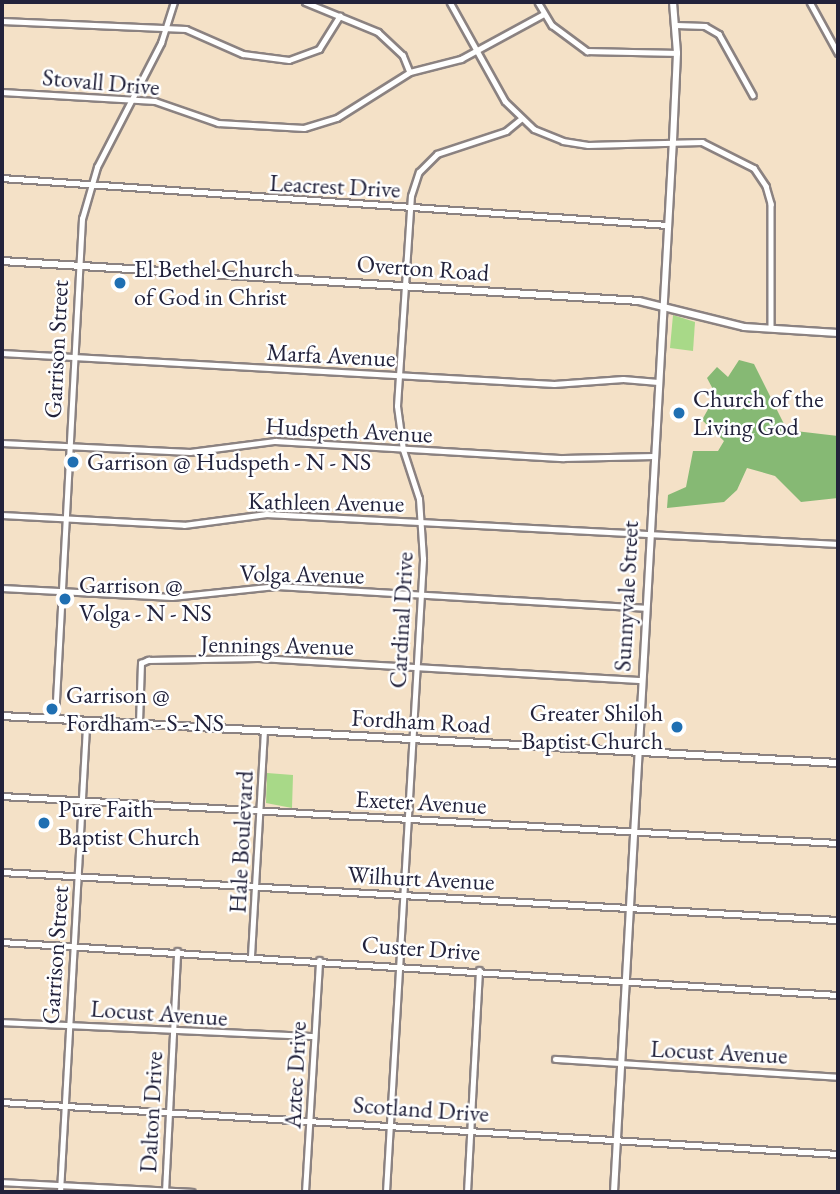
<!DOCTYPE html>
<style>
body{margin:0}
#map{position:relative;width:840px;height:1194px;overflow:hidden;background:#f4e1c7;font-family:"EB Garamond",serif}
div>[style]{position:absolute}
.green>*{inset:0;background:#a8d988}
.forest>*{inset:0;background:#86b974}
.roads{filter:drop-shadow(2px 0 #8b8281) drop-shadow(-2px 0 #8b8281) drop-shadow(0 2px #8b8281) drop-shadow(0 -2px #8b8281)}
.minor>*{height:4.5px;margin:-2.25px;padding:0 2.25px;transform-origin:2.25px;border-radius:2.25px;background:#fff}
.tertiary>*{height:6px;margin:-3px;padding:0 3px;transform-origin:3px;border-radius:3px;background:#fff}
.dots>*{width:19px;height:19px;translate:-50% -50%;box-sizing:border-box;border:4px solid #fff;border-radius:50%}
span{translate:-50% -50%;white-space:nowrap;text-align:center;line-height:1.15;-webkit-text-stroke:5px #fff;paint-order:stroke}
.street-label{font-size:24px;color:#22223b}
.poi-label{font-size:24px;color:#22223b}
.left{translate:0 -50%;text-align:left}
.right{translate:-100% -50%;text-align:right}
.frame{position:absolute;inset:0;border:4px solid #22223b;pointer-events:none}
</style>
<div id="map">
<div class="green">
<div style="clip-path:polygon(673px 315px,695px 322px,693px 351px,670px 348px)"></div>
<div style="clip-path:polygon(267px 773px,293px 775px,292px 808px,266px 803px)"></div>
</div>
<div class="forest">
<div style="clip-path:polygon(739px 360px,754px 364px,787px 430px,838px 436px,838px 498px,801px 502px,775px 476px,747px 468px,737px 490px,724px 502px,667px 508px,668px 495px,686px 487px,693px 451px,718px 451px,724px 441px,702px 420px,716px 395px,707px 378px,717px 367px,728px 377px)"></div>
</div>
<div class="roads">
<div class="minor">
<div style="left:305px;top:2px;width:79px;rotate:22.3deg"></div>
<div style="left:378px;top:32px;width:34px;rotate:43deg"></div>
<div style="left:403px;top:55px;width:18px;rotate:68deg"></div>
<div style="left:450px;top:2px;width:113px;rotate:60.9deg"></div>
<div style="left:505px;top:101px;width:40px;rotate:44deg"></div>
<div style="left:534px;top:129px;width:31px;rotate:22deg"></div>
<div style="left:563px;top:141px;width:25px;rotate:9deg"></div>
<div style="left:588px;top:145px;width:114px;rotate:-1.5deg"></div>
<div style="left:702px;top:142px;width:58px;rotate:26.6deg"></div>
<div style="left:754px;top:168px;width:22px;rotate:56deg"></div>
<div style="left:766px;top:186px;width:19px;rotate:74deg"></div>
<div style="left:771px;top:204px;width:124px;rotate:90deg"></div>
<div style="left:538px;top:2px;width:27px;rotate:59deg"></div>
<div style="left:552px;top:25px;width:44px;rotate:36.6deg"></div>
<div style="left:587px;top:51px;width:90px;rotate:1.3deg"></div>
<div style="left:810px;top:2px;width:58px;rotate:61.2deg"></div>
<div style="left:2px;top:21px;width:184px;rotate:2.5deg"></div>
<div style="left:186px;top:29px;width:62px;rotate:23.7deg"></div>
<div style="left:243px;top:54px;width:46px;rotate:7.4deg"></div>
<div style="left:289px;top:60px;width:32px;rotate:-20deg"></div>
<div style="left:319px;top:49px;width:39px;rotate:-58deg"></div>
<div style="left:676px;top:25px;width:29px;rotate:2deg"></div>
<div style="left:705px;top:26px;width:16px;rotate:30deg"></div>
<div style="left:719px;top:34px;width:70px;rotate:60.9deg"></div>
<div style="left:2px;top:92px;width:153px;rotate:3.4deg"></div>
<div style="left:155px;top:101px;width:67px;rotate:19.2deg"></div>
<div style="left:218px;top:123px;width:86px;rotate:3.3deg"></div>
<div style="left:304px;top:128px;width:34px;rotate:-17deg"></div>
<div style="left:337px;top:118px;width:86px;rotate:-32.2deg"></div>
<div style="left:410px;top:72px;width:53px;rotate:-14.3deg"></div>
<div style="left:461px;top:59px;width:94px;rotate:-28.5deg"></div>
<div style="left:2px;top:178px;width:667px;rotate:4.04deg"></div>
<div style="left:2px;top:353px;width:553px;rotate:3.21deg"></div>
<div style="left:554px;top:384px;width:69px;rotate:-4.1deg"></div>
<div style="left:623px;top:379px;width:35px;rotate:5deg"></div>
<div style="left:2px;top:443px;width:188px;rotate:2.7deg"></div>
<div style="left:190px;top:452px;width:86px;rotate:-7.4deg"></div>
<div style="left:275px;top:441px;width:289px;rotate:3.4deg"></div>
<div style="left:563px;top:458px;width:91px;rotate:-1.3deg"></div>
<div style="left:2px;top:515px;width:182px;rotate:3.1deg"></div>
<div style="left:184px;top:525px;width:83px;rotate:-7.6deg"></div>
<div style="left:266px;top:514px;width:573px;rotate:3deg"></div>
<div style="left:2px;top:588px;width:170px;rotate:3deg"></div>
<div style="left:172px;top:597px;width:106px;rotate:-6deg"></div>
<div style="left:277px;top:586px;width:368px;rotate:3.4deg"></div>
<div style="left:55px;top:719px;width:501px;rotate:-86.91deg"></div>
<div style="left:82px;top:219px;width:54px;rotate:-73.9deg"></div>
<div style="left:97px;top:167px;width:140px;rotate:-62.7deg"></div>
<div style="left:161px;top:43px;width:43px;rotate:-72.4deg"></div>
<div style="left:139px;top:723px;width:60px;rotate:-88.1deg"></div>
<div style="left:141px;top:663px;width:8px;rotate:-23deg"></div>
<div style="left:148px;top:660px;width:109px;rotate:-1.1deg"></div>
<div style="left:257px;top:658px;width:384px;rotate:3.3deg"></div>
<div style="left:2px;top:796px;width:837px;rotate:3.22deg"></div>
<div style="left:2px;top:872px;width:837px;rotate:3.29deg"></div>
<div style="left:2px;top:942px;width:838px;rotate:3.63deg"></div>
<div style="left:251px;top:956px;width:225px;rotate:-86.7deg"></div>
<div style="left:2px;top:1022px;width:312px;rotate:2.6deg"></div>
<div style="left:555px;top:1059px;width:284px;rotate:3.6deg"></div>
<div style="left:2px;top:1102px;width:838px;rotate:3.56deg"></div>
<div style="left:2px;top:1182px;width:190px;rotate:3deg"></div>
<div style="left:60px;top:1192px;width:472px;rotate:-86.8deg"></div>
<div style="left:165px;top:1192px;width:241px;rotate:-87.1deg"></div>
<div style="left:305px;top:1192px;width:232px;rotate:-86.5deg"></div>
<div style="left:386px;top:1192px;width:634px;rotate:-86.65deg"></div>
<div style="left:423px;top:559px;width:60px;rotate:-93.8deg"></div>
<div style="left:419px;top:499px;width:52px;rotate:-108.1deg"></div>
<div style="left:403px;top:450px;width:44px;rotate:-97.8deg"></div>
<div style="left:397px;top:406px;width:210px;rotate:-86.2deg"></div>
<div style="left:411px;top:196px;width:25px;rotate:-72deg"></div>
<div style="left:419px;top:172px;width:25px;rotate:-45deg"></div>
<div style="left:437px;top:154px;width:73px;rotate:-18.4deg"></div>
<div style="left:506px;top:131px;width:19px;rotate:-39deg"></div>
<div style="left:467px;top:1192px;width:222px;rotate:-86.9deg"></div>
</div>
<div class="tertiary">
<div style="left:2px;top:261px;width:638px;rotate:3.59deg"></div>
<div style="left:639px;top:301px;width:108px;rotate:13.9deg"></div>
<div style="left:744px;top:327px;width:94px;rotate:3.7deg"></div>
<div style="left:2px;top:716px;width:837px;rotate:3.22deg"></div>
<div style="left:614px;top:1192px;width:1053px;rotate:-86.79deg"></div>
<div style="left:673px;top:141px;width:88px;rotate:-87.4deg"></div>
<div style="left:677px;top:53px;width:51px;rotate:-94.5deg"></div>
</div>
</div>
<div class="dots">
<div style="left:120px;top:283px;background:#1f6fb2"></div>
<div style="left:679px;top:413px;background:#1f6fb2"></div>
<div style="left:73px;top:462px;background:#1f6fb2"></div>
<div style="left:65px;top:599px;background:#1f6fb2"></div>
<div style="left:52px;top:709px;background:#1f6fb2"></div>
<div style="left:677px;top:727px;background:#1f6fb2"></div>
<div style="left:44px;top:823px;background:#1f6fb2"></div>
</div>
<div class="street-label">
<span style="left:101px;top:82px;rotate:5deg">Stovall Drive</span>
<span style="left:335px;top:186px;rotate:3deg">Leacrest Drive</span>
<span style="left:423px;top:268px;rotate:4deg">Overton Road</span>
<span style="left:56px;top:349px;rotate:-87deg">Garrison Street</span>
<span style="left:331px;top:355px;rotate:3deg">Marfa Avenue</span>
<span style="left:349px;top:430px;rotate:3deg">Hudspeth Avenue</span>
<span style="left:326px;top:502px;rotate:1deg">Kathleen Avenue</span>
<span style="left:302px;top:574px;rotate:1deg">Volga Avenue</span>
<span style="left:626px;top:596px;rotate:-87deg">Sunnyvale Street</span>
<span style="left:401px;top:620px;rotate:-87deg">Cardinal Drive</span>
<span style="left:277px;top:645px;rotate:1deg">Jennings Avenue</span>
<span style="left:421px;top:721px;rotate:3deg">Fordham Road</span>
<span style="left:421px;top:802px;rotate:3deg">Exeter Avenue</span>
<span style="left:241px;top:842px;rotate:-87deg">Hale Boulevard</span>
<span style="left:421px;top:878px;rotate:3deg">Wilhurt Avenue</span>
<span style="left:421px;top:948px;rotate:4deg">Custer Drive</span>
<span style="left:55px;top:955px;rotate:-86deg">Garrison Street</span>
<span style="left:159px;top:1013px;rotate:4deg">Locust Avenue</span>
<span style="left:719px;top:1052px;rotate:3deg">Locust Avenue</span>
<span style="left:295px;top:1075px;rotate:-87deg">Aztec Drive</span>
<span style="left:421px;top:1109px;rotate:4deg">Scotland Drive</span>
<span style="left:151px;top:1112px;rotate:-87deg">Dalton Drive</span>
</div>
<div class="poi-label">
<span class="left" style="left:134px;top:283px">El Bethel Church<br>of God in Christ</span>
<span class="left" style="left:693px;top:413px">Church of the<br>Living God</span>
<span class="left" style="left:87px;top:462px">Garrison @ Hudspeth - N - NS</span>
<span class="left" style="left:79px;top:599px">Garrison @<br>Volga - N - NS</span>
<span class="left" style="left:66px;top:709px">Garrison @<br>Fordham - S - NS</span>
<span class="right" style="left:663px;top:727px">Greater Shiloh<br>Baptist Church</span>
<span class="left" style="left:58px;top:823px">Pure Faith<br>Baptist Church</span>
</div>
<div class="frame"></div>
</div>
